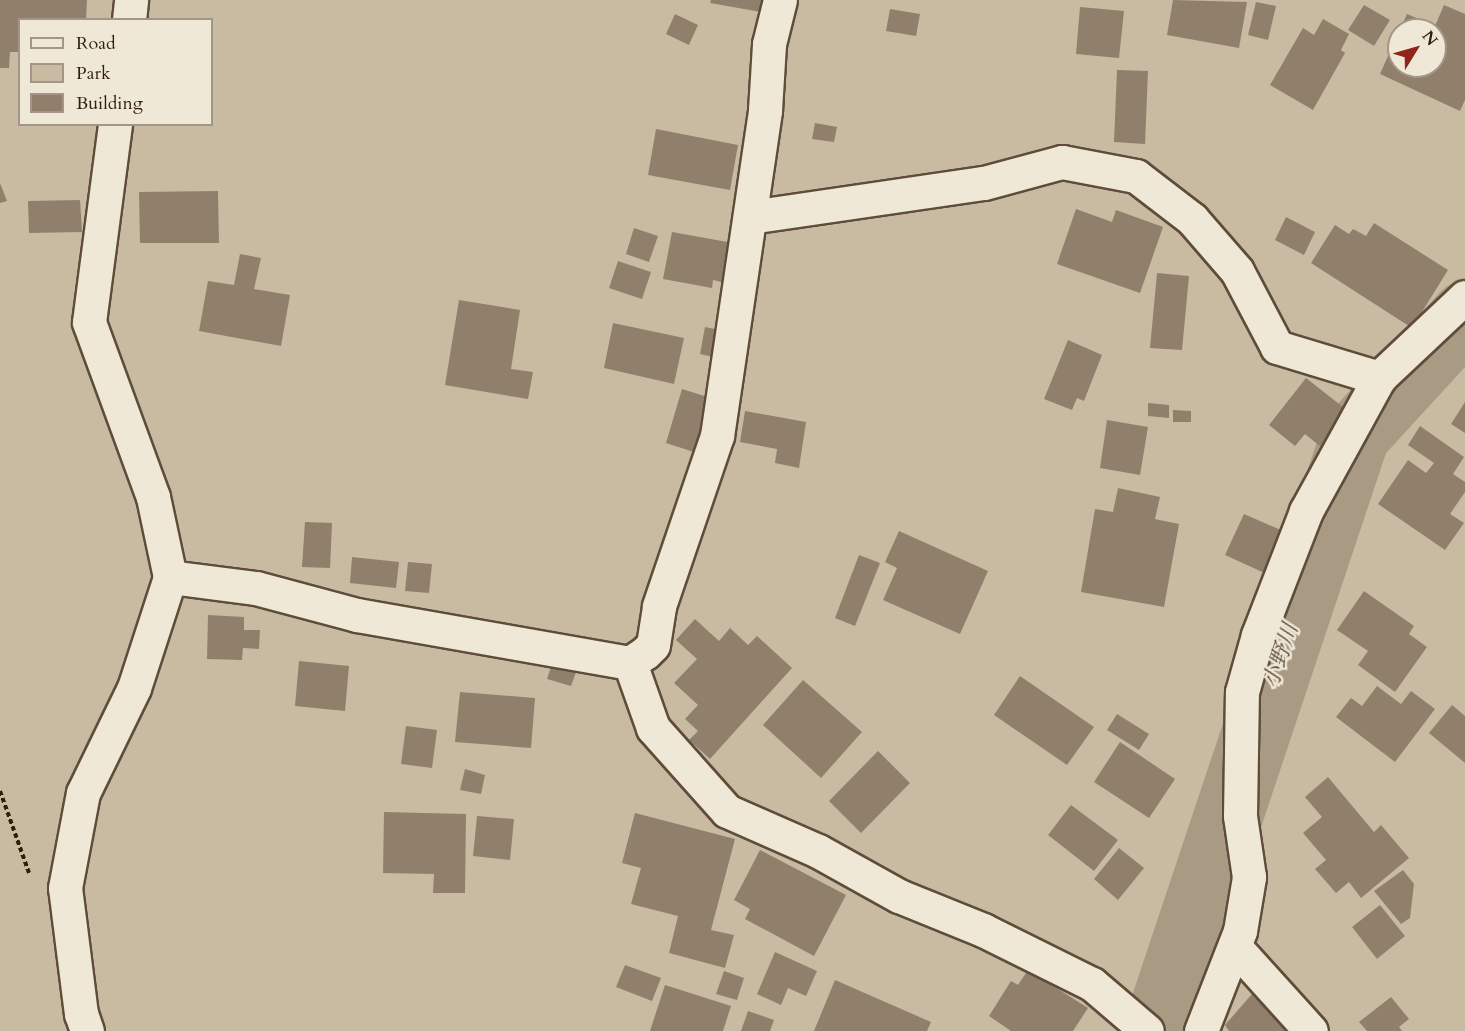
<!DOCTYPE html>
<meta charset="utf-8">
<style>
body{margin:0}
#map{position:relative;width:1465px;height:1031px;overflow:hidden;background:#e7dcc0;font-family:Cardo,"Noto Serif JP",serif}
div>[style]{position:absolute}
.green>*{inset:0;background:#c8bba2}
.river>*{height:69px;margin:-34.5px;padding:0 34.5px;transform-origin:34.5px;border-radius:34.5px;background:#a99b83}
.building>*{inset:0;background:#90806b}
.path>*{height:4px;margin-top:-2px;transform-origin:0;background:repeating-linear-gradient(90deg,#321c0e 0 4.5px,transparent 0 7.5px)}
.roads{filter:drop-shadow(2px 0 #5f4c3a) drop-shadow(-2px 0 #5f4c3a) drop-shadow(0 2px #5f4c3a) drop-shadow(0 -2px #5f4c3a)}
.minor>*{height:33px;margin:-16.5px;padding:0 16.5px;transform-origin:16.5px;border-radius:16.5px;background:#efe8d6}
span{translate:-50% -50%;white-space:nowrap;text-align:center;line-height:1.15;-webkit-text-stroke:5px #efe8d6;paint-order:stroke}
.water-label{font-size:22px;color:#5c4837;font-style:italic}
.legend{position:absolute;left:18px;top:18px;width:195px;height:108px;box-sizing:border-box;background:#efe8d6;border:2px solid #a39686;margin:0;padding:8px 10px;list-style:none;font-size:18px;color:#321c0e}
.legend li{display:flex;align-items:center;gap:12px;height:30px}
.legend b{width:30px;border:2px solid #a39686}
.north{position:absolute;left:1387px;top:18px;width:60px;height:60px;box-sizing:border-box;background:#efe8d6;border:2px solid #a39686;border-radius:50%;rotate:53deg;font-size:16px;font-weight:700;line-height:24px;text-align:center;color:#321c0e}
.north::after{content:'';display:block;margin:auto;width:21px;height:27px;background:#8f2418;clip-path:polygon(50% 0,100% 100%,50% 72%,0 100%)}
</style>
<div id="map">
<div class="green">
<div style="clip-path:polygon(evenodd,0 0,1465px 0,1465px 1031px,0 1031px,0 0,20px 20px,212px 20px,212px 124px,20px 124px,20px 20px,0 0,1399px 30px,1435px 30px,1435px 66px,1399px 66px,1399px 30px)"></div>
</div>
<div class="river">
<div style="left:1156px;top:1031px;width:628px;rotate:-71.54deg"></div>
<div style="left:1355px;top:435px;width:163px;rotate:-47.5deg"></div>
</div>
<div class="building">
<div style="clip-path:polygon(0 0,87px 0,86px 20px,20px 20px,20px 52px,10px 52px,9px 68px,0 68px)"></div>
<div style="clip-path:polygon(711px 0,763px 0,761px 12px,710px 3px)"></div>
<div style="clip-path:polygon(1173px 0,1247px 2px,1239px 48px,1167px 35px)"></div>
<div style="clip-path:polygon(1256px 2px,1276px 6px,1268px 40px,1248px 35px)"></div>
<div style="clip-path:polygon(1364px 5px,1390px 20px,1374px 46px,1348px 30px)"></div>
<div style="clip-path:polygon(1444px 5px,1465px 14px,1465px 100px,1460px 111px,1380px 74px,1399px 31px,1399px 66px,1435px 66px,1435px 30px,1400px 30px,1407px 14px,1435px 26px)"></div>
<div style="clip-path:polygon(1080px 7px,1124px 11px,1119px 58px,1076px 54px)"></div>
<div style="clip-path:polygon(890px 9px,920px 14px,916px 36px,886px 31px)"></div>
<div style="clip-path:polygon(675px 14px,698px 25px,689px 45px,666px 34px)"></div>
<div style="clip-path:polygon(1323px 19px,1349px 34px,1341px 50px,1345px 53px,1313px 110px,1270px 85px,1303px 28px,1314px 35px)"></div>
<div style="clip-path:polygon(1117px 70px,1148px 71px,1145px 144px,1114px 142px)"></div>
<div style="clip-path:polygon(815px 123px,837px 127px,834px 142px,812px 139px)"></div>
<div style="clip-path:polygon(656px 129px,738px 145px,730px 190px,648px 175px)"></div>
<div style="clip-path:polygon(0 183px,7px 201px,0 203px)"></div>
<div style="clip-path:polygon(218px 191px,219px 243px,140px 243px,139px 192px)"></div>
<div style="clip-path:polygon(80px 200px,82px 232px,29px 233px,28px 201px)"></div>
<div style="clip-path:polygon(1076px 209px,1112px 222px,1116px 210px,1163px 227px,1140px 293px,1057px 264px)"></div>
<div style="clip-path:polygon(1286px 217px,1315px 232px,1304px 255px,1275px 240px)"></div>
<div style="clip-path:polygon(1374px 223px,1448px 270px,1412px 328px,1311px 263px,1335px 225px,1349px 234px,1353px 229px,1366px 236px)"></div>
<div style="clip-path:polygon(634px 228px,658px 236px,649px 262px,626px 254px)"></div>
<div style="clip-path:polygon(672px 232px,733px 243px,726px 283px,713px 280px,712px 288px,663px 279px)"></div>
<div style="clip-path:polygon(240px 254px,261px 258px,254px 289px,290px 295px,281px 346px,199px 331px,208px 281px,234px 285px)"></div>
<div style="clip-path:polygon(618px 261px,651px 272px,642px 299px,609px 288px)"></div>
<div style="clip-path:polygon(1157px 273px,1189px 276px,1182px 350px,1150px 348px)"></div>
<div style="clip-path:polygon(459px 300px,520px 310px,511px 369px,533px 372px,528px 399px,445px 385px)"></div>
<div style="clip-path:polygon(613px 323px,684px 338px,674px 384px,604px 368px)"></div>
<div style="clip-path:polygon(705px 327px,724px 331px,718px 358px,700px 354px)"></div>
<div style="clip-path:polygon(1068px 340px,1102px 355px,1084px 401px,1077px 398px,1072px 410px,1044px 399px)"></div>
<div style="clip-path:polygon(1306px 378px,1348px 411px,1321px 447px,1305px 434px,1295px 446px,1269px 425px)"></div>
<div style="clip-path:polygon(682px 389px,714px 399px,697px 453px,666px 443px)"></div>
<div style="clip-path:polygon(1465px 402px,1465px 433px,1451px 424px)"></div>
<div style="clip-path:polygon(1148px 403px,1169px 405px,1169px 418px,1148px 416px)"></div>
<div style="clip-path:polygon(1173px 410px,1191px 411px,1191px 422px,1173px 422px)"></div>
<div style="clip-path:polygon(745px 411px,806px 422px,799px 468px,775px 463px,777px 449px,740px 442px)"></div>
<div style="clip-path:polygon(1107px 420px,1148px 427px,1140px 475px,1100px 468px)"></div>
<div style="clip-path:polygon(1420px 426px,1464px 457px,1453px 474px,1465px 482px,1465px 492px,1450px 514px,1464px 523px,1445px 550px,1378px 504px,1408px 460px,1426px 473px,1434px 463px,1408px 445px)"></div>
<div style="clip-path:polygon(1118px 488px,1160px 497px,1155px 519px,1179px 524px,1164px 607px,1081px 592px,1095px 509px,1113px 512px)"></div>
<div style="clip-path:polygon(1244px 514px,1290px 534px,1271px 576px,1225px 555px)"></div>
<div style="clip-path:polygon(305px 522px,332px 523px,330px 568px,302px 567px)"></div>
<div style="clip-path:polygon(899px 531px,988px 571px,960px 634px,883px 600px,897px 568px,885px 562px)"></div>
<div style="clip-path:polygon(859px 555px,880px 563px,855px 626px,835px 618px)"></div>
<div style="clip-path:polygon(352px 557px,399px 562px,396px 588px,350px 583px)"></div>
<div style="clip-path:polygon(408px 562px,432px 564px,429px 593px,405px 591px)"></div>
<div style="clip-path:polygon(1364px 591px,1414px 626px,1409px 634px,1427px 647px,1395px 692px,1358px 665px,1368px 651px,1337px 630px)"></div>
<div style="clip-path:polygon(208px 615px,244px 617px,244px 630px,260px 630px,259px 649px,243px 648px,242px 660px,207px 659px)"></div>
<div style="clip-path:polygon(695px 619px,719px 641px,730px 628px,748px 645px,757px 636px,792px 668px,710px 759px,689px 740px,698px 731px,685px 719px,698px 705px,674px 683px,697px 659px,676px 640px)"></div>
<div style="clip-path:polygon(299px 661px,349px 666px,345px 711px,295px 706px)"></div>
<div style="clip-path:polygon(552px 664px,576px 672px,571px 686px,547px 679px)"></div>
<div style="clip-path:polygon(1020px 676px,1094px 727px,1067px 765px,994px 715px)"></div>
<div style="clip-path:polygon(803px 680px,862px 732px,821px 778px,763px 725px)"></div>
<div style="clip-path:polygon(1377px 686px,1401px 704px,1411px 691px,1435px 709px,1395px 762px,1336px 717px,1351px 698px,1362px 706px)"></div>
<div style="clip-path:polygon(460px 692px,535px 698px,531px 748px,455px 742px)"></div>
<div style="clip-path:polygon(1452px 705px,1465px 716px,1465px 763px,1429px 733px)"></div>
<div style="clip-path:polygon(1117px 714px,1149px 734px,1139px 750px,1107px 730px)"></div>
<div style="clip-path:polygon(406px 726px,437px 730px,432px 768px,401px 764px)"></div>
<div style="clip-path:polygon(1120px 742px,1175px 779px,1149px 818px,1094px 782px)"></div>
<div style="clip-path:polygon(878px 751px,910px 783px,861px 833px,829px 801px)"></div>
<div style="clip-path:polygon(465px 769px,485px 775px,481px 794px,460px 790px)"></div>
<div style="clip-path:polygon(1328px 777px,1374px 832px,1381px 825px,1409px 858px,1361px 898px,1349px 882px,1336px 893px,1315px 869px,1326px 860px,1303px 833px,1322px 817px,1305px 797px)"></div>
<div style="clip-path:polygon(1071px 805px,1118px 840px,1094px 871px,1048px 835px)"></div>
<div style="clip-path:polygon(384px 812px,466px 814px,465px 893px,433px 893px,434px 874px,383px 873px)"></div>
<div style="clip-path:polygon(635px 813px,735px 839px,711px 930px,734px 935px,725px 968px,669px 953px,678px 916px,631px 904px,641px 868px,622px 863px)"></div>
<div style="clip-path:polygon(477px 816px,514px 819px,510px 860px,473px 856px)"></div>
<div style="clip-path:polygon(1119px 848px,1144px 868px,1118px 900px,1094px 879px)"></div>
<div style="clip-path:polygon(760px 850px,846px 895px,814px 956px,745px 919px,750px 909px,734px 900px)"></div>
<div style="clip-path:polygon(1403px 870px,1414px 884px,1410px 918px,1401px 924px,1374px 891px)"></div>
<div style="clip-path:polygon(1380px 905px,1405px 936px,1377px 959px,1352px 927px)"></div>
<div style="clip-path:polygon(775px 952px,817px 971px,806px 996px,788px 988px,781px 1005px,757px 994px)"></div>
<div style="clip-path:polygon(625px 965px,661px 978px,652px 1001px,616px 987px)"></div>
<div style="clip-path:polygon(1028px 970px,1088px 1008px,1073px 1031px,1011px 1031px,989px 1016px,1011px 981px,1018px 985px)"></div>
<div style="clip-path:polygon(724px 971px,744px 978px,737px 1000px,716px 994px)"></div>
<div style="clip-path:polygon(835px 980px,931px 1022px,927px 1031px,814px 1031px)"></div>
<div style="clip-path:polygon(665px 985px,731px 1006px,723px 1031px,650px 1031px)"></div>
<div style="clip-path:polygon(1258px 987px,1288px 1031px,1229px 1031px,1225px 1025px)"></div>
<div style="clip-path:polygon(1391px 997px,1409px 1019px,1399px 1027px,1402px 1031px,1367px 1031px,1359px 1022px)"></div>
<div style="clip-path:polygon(748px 1011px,774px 1020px,770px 1031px,741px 1031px)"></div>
</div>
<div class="path">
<div style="left:0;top:791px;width:87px;rotate:70.5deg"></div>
</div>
<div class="roads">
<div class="minor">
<div style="left:129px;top:20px;width:20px;rotate:-84deg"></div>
<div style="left:750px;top:217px;width:236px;rotate:-8.3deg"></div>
<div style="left:984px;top:183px;width:81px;rotate:-15.1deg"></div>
<div style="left:1062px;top:162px;width:75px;rotate:10.7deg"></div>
<div style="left:1136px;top:176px;width:71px;rotate:37.5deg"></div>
<div style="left:1192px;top:219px;width:69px;rotate:49.1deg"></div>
<div style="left:1237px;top:271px;width:86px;rotate:62.2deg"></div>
<div style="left:1277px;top:347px;width:107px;rotate:16.9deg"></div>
<div style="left:170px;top:577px;width:87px;rotate:7.3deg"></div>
<div style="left:256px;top:588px;width:105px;rotate:15deg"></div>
<div style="left:357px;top:615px;width:277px;rotate:10deg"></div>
<div style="left:630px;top:663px;width:18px;rotate:-34deg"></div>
<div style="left:645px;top:653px;width:11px;rotate:-45deg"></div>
<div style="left:653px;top:645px;width:39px;rotate:-81deg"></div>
<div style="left:659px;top:606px;width:180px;rotate:-71.2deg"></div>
<div style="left:717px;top:436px;width:330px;rotate:-81.6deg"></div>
<div style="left:765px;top:110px;width:66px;rotate:-86.5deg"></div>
<div style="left:769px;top:44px;width:45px;rotate:-76deg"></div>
<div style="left:630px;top:663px;width:69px;rotate:70.5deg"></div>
<div style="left:653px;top:728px;width:111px;rotate:48.3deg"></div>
<div style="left:727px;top:811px;width:99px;rotate:23.7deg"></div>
<div style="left:818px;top:851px;width:93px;rotate:29.1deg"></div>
<div style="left:899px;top:896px;width:91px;rotate:22deg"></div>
<div style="left:983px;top:930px;width:122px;rotate:26.4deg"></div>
<div style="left:1092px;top:984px;width:72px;rotate:40.5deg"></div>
<div style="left:1235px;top:947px;width:113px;rotate:47.9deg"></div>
<div style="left:87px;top:1031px;width:18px;rotate:-109deg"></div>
<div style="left:81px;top:1014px;width:127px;rotate:-97.2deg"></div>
<div style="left:65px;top:888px;width:97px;rotate:-79.3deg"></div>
<div style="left:83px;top:793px;width:117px;rotate:-64.1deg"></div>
<div style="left:134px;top:688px;width:117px;rotate:-72deg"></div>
<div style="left:170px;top:577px;width:82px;rotate:-102deg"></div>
<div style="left:153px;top:497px;width:186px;rotate:-110.1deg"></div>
<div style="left:89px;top:322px;width:200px;rotate:-82.5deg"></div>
<div style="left:1201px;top:1031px;width:107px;rotate:-68.7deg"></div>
<div style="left:1240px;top:931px;width:55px;rotate:-80.5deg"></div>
<div style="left:1249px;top:877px;width:62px;rotate:-98.4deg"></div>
<div style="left:1240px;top:816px;width:124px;rotate:-89.1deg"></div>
<div style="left:1242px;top:692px;width:59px;rotate:-74.3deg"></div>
<div style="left:1258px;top:635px;width:133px;rotate:-68.8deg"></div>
<div style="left:1306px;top:511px;width:152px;rotate:-61.2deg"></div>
<div style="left:1379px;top:378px;width:118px;rotate:-43.3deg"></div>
</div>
</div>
<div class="water-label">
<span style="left:1281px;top:656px;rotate:-71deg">小野川</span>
</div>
<ul class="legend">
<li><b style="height:8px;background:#efe8d6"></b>Road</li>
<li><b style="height:16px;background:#c8bba2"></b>Park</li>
<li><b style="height:16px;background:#90806b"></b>Building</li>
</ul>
<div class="north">N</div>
</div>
